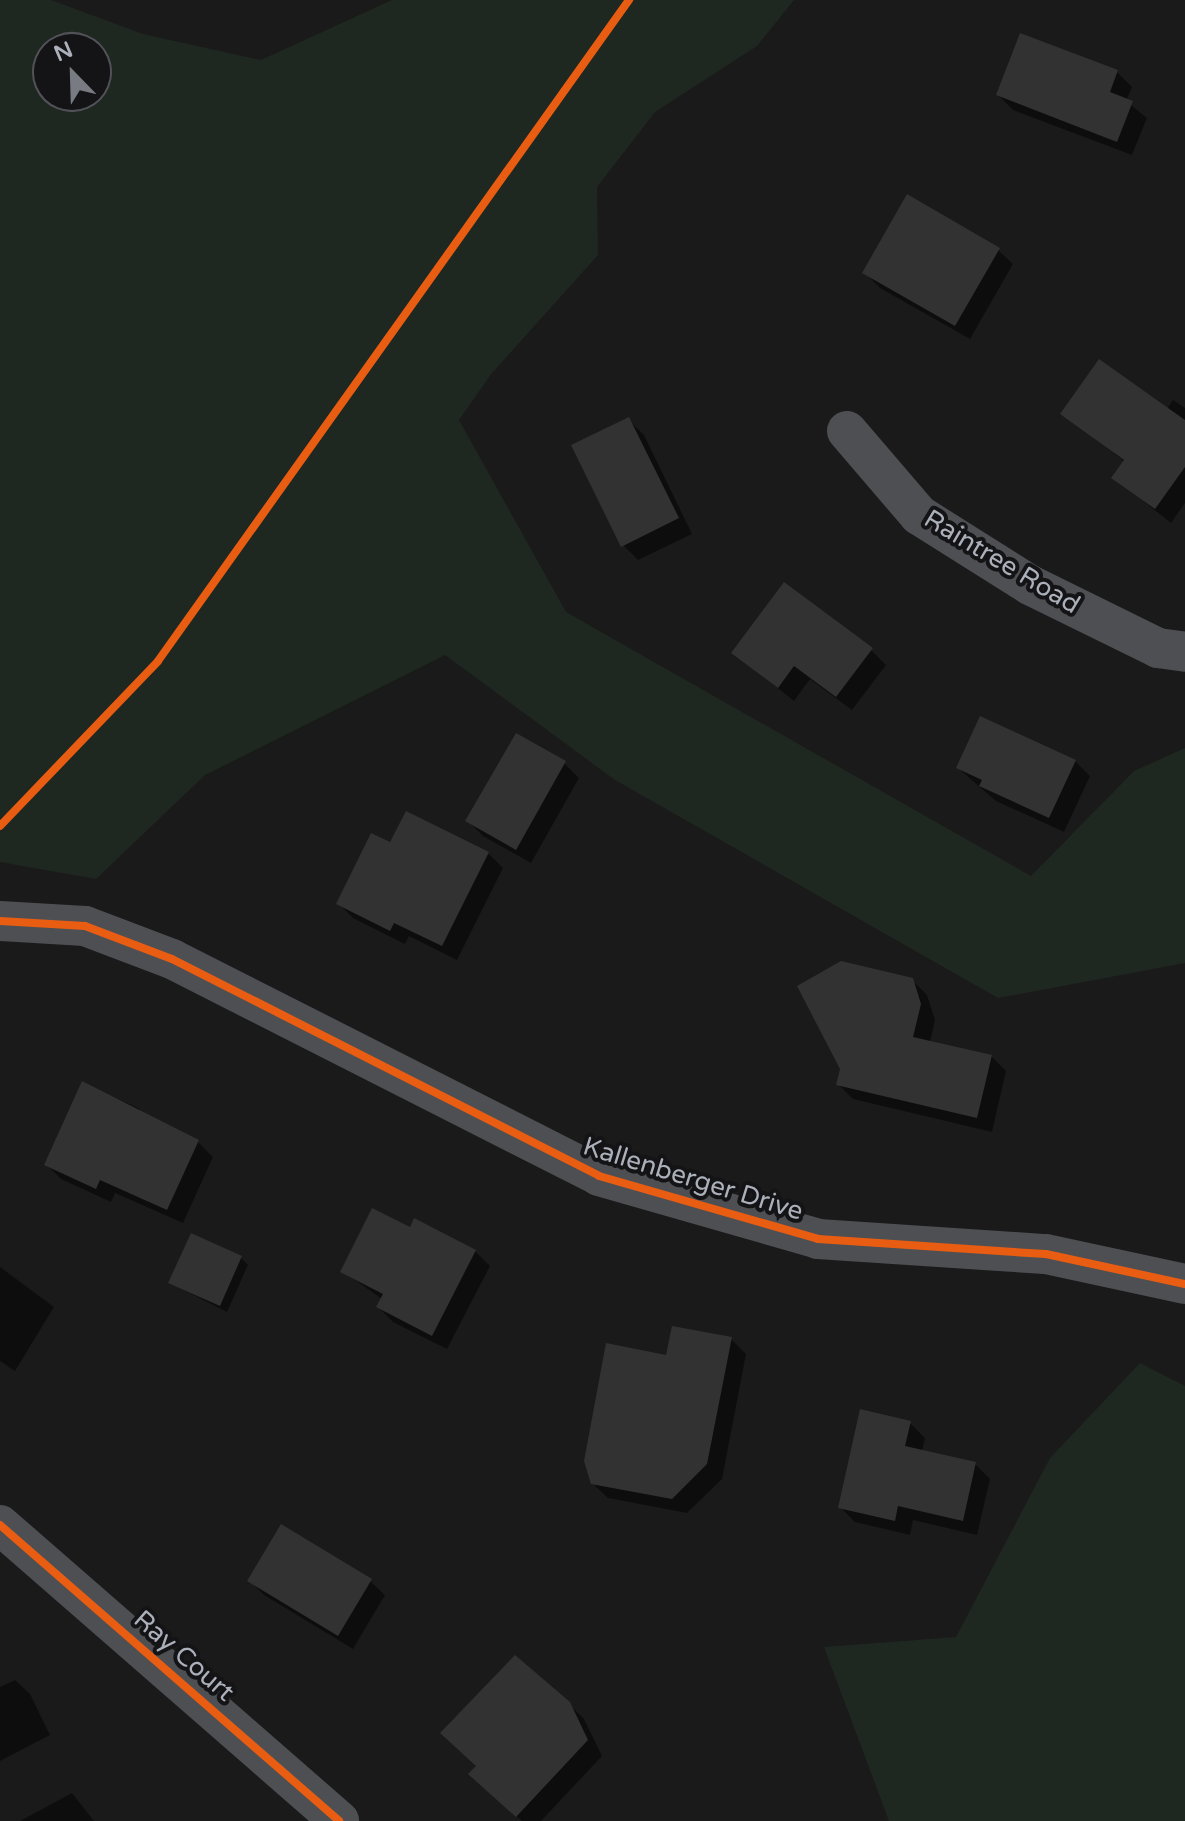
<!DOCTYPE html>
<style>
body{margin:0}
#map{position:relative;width:1185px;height:1821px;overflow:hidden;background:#1a1a1a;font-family:"Varela Round",sans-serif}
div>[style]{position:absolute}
.green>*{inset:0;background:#1f2721}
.shadow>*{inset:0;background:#0007}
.building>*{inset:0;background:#323232}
.street>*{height:40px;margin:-20px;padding:0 20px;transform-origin:20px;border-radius:20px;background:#4e4f53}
.cycleway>*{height:8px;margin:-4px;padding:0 4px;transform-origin:4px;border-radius:4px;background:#e95d12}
span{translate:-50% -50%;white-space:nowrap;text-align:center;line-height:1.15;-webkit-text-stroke:8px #141416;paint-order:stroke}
.street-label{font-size:26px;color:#abb0ba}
.north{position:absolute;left:32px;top:32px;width:80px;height:80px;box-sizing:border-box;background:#141416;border:2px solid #505258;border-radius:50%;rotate:337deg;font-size:22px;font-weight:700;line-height:32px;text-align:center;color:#abb0ba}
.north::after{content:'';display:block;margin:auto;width:28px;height:36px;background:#787c82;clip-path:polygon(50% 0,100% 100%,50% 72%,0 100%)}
</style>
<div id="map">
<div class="green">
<div style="clip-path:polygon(evenodd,0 0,51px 0,143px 34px,261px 60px,392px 0,794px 0,757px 46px,655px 112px,597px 187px,598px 255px,492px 373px,459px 420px,566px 612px,1031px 876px,1134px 771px,1185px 748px,1185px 963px,998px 998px,615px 780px,445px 655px,205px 775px,96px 879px,0 862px,0 0,48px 48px,96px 48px,96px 96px,48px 96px,48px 48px)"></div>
<div style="clip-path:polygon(1140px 1363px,1185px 1386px,1185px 1821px,889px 1821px,824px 1647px,956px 1637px,1050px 1458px)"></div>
</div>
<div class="shadow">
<div style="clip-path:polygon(1117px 72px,1132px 87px,1126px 101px,1147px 118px,1132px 155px,1013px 110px,998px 95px)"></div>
<div style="clip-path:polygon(998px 250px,1013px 264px,970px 339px,880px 288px,865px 273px)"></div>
<div style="clip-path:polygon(1173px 400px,1185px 408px,1185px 503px,1171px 523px,1114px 478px,1125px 462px,1063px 414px,1167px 409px)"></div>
<div style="clip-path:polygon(629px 420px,644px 435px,692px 534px,638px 560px,623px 545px)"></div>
<div style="clip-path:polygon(871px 650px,886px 665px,852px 710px,810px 679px,794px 701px,734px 653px)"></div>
<div style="clip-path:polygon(1075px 761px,1090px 776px,1064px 832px,996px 801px,958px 768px)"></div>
<div style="clip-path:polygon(564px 763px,579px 778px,531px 863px,483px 836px,468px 821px)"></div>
<div style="clip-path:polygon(391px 845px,488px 853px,503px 868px,457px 960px,409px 936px,405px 944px,353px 918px,338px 903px)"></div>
<div style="clip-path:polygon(912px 980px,927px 995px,935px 1020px,930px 1042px,991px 1056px,1006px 1071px,992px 1132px,853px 1099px,838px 1084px)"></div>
<div style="clip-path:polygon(83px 1083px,138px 1108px,151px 1121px,198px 1142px,213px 1157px,183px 1223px,115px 1193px,111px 1202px,61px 1179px,46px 1164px)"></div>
<div style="clip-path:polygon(411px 1230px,475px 1251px,490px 1266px,447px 1349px,393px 1322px,378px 1307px,382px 1299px,342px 1271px)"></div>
<div style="clip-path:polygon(241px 1258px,248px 1265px,227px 1312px,170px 1283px)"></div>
<div style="clip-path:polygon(0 1267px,54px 1307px,15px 1371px,0 1361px)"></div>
<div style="clip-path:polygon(731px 1339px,746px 1354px,722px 1479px,687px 1513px,608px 1498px,592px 1483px,667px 1357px)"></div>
<div style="clip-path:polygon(910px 1423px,925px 1438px,922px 1452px,975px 1464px,990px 1479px,977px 1535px,913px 1520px,910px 1535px,855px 1522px,840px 1507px)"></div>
<div style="clip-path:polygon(249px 1580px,370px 1581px,385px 1595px,353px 1649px,264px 1595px)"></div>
<div style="clip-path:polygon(15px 1680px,30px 1694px,50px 1735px,0 1761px,0 1687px)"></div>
<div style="clip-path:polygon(568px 1703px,584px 1719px,602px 1756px,541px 1821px,522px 1821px,486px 1789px,479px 1767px)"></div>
<div style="clip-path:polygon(72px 1793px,94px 1821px,20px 1821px)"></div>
</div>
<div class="building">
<div style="clip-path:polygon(1020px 33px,1118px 70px,1110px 92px,1133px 101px,1117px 142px,996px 95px)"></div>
<div style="clip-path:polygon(907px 194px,1000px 248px,955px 326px,862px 273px)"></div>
<div style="clip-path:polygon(1099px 359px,1185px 420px,1185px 467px,1155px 509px,1111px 478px,1124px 460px,1060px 414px)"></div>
<div style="clip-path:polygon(629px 417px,679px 518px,621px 547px,571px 445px)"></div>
<div style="clip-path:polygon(784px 582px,873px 648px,836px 697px,794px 666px,778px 688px,731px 653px)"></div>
<div style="clip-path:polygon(980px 716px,1076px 760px,1049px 818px,979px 786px,982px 780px,956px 768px)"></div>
<div style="clip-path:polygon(516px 733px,566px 761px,516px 850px,465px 821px)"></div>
<div style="clip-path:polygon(406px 811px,489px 852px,442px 946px,394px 923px,390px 931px,336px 904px,371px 833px,390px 842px)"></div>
<div style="clip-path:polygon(841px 961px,913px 978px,921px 1004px,913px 1037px,992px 1055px,977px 1118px,836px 1085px,840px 1069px,797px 986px)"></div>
<div style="clip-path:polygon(82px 1081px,199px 1140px,167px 1210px,100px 1180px,96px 1189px,44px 1165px)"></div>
<div style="clip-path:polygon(372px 1208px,410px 1227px,414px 1218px,476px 1250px,432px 1336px,376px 1307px,383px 1294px,340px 1272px)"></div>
<div style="clip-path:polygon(191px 1233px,242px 1256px,220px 1306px,168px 1283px)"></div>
<div style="clip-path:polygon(672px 1326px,732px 1337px,707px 1464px,672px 1499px,591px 1484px,584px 1461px,606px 1343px,666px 1355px)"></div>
<div style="clip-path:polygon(860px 1409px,911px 1421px,905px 1446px,976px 1462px,963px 1521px,898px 1506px,895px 1521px,838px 1508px)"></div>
<div style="clip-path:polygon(281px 1524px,372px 1579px,338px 1636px,247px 1581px)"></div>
<div style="clip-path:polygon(515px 1655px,570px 1702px,588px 1740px,516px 1817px,468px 1774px,476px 1766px,440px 1733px)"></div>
</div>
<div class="street">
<div style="left:847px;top:431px;width:111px;rotate:49.4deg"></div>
<div style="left:919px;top:515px;width:131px;rotate:32.2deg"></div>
<div style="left:1030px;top:585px;width:143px;rotate:26.2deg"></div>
<div style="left:1158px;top:648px;width:27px;rotate:8deg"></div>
<div style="left:0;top:921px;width:85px;rotate:3.4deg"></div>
<div style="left:85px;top:926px;width:93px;rotate:20.8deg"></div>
<div style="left:172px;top:959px;width:479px;rotate:26.9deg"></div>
<div style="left:599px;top:1176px;width:228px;rotate:16deg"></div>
<div style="left:818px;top:1239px;width:228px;rotate:3.8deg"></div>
<div style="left:1046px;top:1254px;width:142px;rotate:12.2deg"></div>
<div style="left:0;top:1525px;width:450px;rotate:41.1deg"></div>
</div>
<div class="cycleway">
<div style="left:0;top:826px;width:228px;rotate:-46.2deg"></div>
<div style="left:158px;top:661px;width:812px;rotate:-54.53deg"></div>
<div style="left:0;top:921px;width:85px;rotate:3.4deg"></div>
<div style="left:85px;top:926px;width:93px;rotate:20.8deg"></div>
<div style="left:172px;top:959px;width:479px;rotate:26.9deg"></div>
<div style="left:599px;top:1176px;width:228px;rotate:16deg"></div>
<div style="left:818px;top:1239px;width:228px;rotate:3.8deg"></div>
<div style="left:1046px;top:1254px;width:142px;rotate:12.2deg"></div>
<div style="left:0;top:1525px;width:450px;rotate:41.1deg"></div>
</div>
<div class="street-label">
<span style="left:1002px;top:562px;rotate:31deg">Raintree Road</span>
<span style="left:693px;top:1179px;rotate:17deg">Kallenberger Drive</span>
<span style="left:184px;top:1656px;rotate:41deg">Ray Court</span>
</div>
<div class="north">N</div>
</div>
